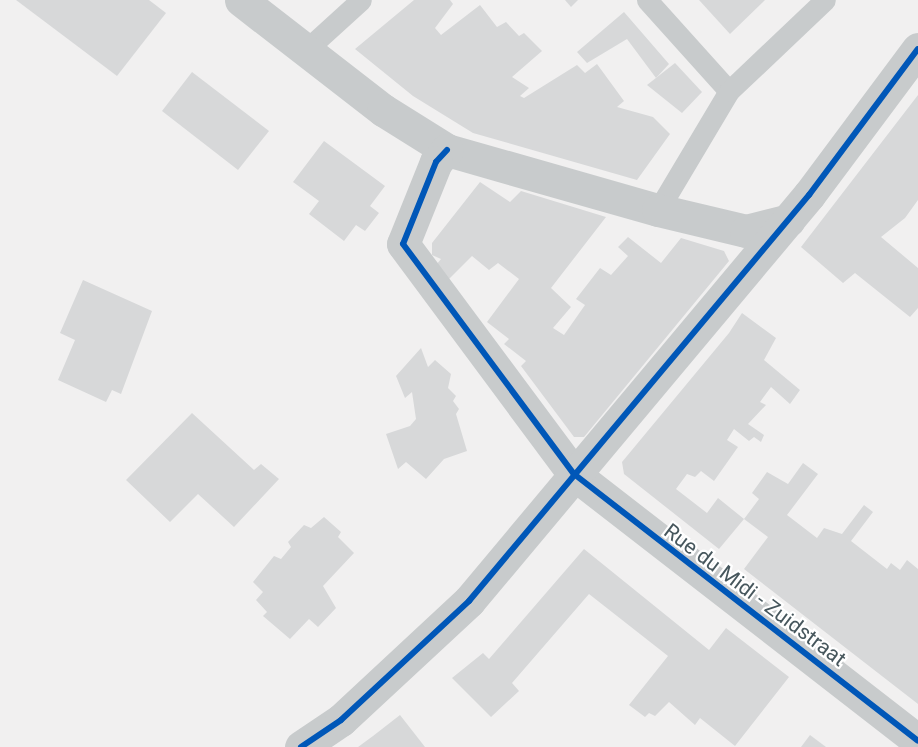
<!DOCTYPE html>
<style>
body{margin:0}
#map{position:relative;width:918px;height:747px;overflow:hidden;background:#f1f0f0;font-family:Roboto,sans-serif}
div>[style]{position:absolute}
.building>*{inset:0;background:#d7d8d9}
.lane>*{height:21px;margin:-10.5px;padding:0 10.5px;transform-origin:10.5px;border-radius:10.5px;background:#c8cbcc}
.street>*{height:33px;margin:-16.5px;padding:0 16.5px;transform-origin:16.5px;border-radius:16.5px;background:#c8cbcc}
.cycleway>*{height:6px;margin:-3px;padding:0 3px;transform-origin:3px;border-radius:3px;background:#0057b8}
span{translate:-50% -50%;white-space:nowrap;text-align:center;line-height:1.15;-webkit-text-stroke:4.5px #fff;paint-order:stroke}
.street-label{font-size:21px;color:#47575d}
</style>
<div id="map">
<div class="building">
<div style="clip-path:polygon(16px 0,149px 0,166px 13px,117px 76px)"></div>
<div style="clip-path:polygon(414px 0,450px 0,453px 4px,435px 28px,441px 35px,480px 5px,497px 27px,506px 22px,519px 36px,524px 33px,542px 51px,512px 77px,529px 88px,520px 96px,524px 98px,577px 65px,585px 73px,597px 64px,624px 101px,617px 107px,653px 117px,670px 134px,637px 180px,473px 133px,413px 96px,355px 49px)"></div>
<div style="clip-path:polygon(565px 0,578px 0,571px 7px)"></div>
<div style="clip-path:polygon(699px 0,765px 0,730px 34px)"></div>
<div style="clip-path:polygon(624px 12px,669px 64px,656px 78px,627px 39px,587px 63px,577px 52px)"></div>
<div style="clip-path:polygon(675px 63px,702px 92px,682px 113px,647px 85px)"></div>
<div style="clip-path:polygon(192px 72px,269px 131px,238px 170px,162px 111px)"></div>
<div style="clip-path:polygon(918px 95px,918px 200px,905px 218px,881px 237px,918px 268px,918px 308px,910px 317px,855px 273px,843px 283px,801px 247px)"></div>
<div style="clip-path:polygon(324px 141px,385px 186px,370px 206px,379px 213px,365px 231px,356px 225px,344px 241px,309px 214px,319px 201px,293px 182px)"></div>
<div style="clip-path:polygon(480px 182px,510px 202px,521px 191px,606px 217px,551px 288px,571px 307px,553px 328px,564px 335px,585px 305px,576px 299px,600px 268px,611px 275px,628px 256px,618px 247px,628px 237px,661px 263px,681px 238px,724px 251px,729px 261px,584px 437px,574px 437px,521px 366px,526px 361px,504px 344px,509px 339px,487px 322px,519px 279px,498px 263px,489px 270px,472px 256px,448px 280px,436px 265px,441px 259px,432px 255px,432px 243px)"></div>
<div style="clip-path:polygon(83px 280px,152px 311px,121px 394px,112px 390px,106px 402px,58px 380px,75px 340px,60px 333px)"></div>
<div style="clip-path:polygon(742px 313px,776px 338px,764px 360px,800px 390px,790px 404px,771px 387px,760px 402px,766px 405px,748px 424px,764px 435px,761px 442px,754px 437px,749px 441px,734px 429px,727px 440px,738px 447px,714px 481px,701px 471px,695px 477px,687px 474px,676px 489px,707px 513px,718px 498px,744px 519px,759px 499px,752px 493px,767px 472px,788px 484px,803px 463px,818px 474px,787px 515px,817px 538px,824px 528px,842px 534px,864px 505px,873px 512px,851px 541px,887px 569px,891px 563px,900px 570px,907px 560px,918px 569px,918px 704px,744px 569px,768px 537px,744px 519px,719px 549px,624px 474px,622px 462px,729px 333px)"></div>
<div style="clip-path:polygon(421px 348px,428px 367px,435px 360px,451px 374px,448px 388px,456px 396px,453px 401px,459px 409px,456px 414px,467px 451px,444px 459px,426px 479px,406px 462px,398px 469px,386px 434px,410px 426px,416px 419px,412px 392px,405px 398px,396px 376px)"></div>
<div style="clip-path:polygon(192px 413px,254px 470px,261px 464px,279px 479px,234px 527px,198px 494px,170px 522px,126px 480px)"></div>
<div style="clip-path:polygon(324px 517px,341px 532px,338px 537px,354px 553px,323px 586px,336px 608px,318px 627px,309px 619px,290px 639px,263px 616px,267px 612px,256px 600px,263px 592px,253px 582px,274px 556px,281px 559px,291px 547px,288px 542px,304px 525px,311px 528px)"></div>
<div style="clip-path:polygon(584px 549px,709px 650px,726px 628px,789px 677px,735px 746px,700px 718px,695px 725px,669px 702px,655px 716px,649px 713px,645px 717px,629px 705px,668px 656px,589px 594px,512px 683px,519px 691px,491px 717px,452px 678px,483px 653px,489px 659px)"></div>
<div style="clip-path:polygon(400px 715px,425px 747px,358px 747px,373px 736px)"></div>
<div style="clip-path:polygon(810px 735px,826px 747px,801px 747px)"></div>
</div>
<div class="lane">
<div style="left:647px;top:0;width:122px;rotate:48deg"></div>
<div style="left:306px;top:50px;width:74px;rotate:-42.3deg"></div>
<div style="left:658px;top:210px;width:139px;rotate:-59.2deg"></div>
<div style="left:729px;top:91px;width:132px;rotate:-43.5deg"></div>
</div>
<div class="street">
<div style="left:241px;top:0;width:180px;rotate:37.8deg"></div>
<div style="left:383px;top:110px;width:75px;rotate:32deg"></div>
<div style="left:447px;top:150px;width:219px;rotate:15.9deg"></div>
<div style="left:658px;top:210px;width:90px;rotate:13.4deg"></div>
<div style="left:746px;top:231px;width:44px;rotate:-14.3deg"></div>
<div style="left:447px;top:150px;width:16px;rotate:133deg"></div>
<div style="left:436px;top:162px;width:88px;rotate:111.9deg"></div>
<div style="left:403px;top:244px;width:287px;rotate:53.4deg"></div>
<div style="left:574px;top:474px;width:435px;rotate:37.8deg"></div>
<div style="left:301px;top:747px;width:48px;rotate:-34deg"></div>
<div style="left:341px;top:720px;width:175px;rotate:-42.9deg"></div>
<div style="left:469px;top:601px;width:530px;rotate:-50.06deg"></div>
<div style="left:809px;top:195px;width:182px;rotate:-53.3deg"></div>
</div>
<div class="cycleway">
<div style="left:447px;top:150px;width:16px;rotate:133deg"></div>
<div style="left:436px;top:162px;width:88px;rotate:111.9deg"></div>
<div style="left:403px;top:244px;width:287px;rotate:53.4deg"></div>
<div style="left:574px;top:474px;width:435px;rotate:37.8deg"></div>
<div style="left:301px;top:747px;width:48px;rotate:-34deg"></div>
<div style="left:341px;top:720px;width:175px;rotate:-42.9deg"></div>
<div style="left:469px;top:601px;width:530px;rotate:-50.06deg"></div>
<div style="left:809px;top:195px;width:182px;rotate:-53.3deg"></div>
</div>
<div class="street-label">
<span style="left:755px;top:595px;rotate:37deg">Rue du Midi - Zuidstraat</span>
</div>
</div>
